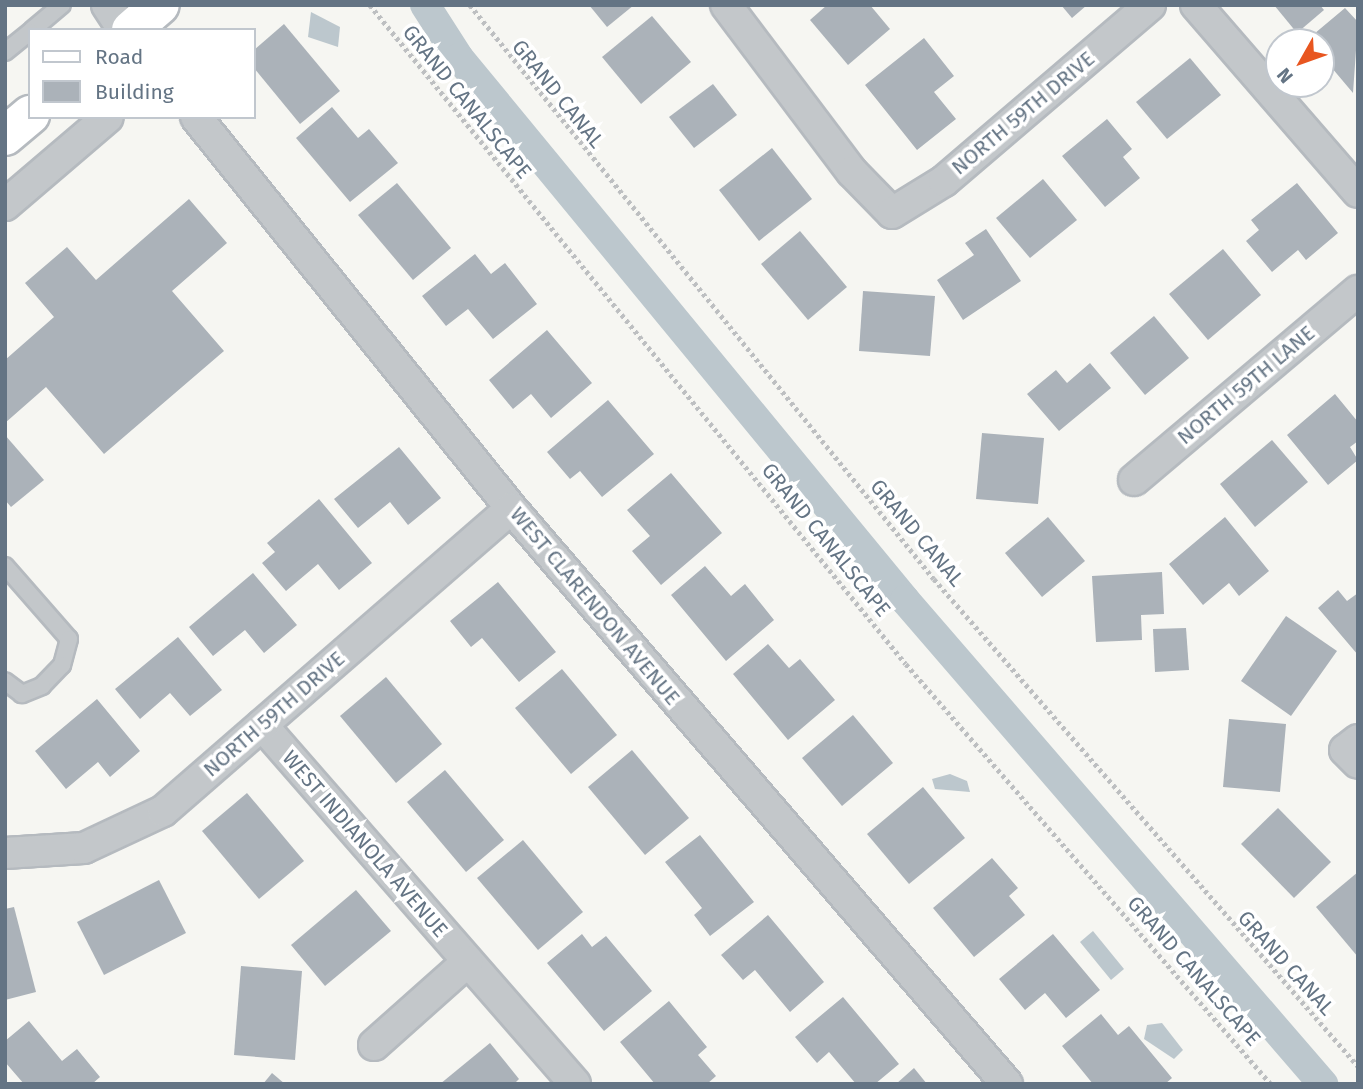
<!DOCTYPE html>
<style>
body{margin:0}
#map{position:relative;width:1363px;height:1089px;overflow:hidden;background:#f6f6f2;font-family:"Fira Sans",sans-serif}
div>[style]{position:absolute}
.water>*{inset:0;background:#bcc7cd}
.canal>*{height:30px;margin:-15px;padding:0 15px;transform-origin:15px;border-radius:15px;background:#bcc7cd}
.building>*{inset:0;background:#abb2b9}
.path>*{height:4.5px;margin-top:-2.25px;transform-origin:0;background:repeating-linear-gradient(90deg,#bdbfc1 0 3.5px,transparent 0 7px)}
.roads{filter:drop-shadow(2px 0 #b5babf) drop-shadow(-2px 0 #b5babf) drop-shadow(0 2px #b5babf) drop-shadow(0 -2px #b5babf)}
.lane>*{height:16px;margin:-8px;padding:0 8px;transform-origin:8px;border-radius:8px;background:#c3c7ca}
.street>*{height:30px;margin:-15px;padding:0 15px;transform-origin:15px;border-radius:15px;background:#c3c7ca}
.secondary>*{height:38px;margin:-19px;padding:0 19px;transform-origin:19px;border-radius:19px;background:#fff}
span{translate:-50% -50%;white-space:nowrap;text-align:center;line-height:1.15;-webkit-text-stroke:7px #fff;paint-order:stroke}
.street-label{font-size:21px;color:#647484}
.frame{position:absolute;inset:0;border:7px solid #647484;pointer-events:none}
.legend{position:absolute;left:28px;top:28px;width:228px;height:91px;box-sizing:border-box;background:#fff;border:2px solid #c1c7ce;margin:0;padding:9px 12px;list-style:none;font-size:21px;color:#647484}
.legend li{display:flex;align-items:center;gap:14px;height:35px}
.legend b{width:35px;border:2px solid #c1c7ce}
.north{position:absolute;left:1265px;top:28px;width:70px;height:70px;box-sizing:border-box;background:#fff;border:2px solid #c1c7ce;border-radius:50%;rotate:230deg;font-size:19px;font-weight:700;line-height:28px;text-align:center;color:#647484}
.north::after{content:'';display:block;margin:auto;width:24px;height:32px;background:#e85620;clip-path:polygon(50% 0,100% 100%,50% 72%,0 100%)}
</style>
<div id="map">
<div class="water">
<div style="clip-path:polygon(311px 12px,340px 27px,338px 47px,308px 37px)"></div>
<div style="clip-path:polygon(950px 774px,967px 781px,970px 792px,935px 789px,932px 779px)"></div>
<div style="clip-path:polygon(1093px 931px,1124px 969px,1111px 980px,1080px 942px)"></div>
<div style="clip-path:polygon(1162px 1023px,1183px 1050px,1174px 1059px,1144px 1039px,1147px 1025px)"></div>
</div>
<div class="canal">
<div style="left:425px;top:5px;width:63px;rotate:57.3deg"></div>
<div style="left:459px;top:58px;width:702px;rotate:50.55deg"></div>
<div style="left:905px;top:600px;width:640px;rotate:49.18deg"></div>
</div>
<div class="building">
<div style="clip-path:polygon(589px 5px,634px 5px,607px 27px)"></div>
<div style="clip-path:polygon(827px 5px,870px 5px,890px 29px,848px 65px,810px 20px)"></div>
<div style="clip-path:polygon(1061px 5px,1087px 5px,1072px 18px)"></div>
<div style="clip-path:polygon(1274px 5px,1320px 5px,1324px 10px,1297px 33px)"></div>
<div style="clip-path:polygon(1345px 8px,1358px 22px,1353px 93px,1321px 55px,1321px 42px,1308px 39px)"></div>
<div style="clip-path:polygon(652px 16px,691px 62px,641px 104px,602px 57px)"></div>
<div style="clip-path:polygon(284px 24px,340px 91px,300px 124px,254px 68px,254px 50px)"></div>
<div style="clip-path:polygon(924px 38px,954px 76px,934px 92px,956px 119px,917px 150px,865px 85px)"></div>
<div style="clip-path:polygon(1190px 58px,1221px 95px,1167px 139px,1136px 102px)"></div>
<div style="clip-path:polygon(713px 84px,737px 115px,694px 148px,669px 117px)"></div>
<div style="clip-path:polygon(332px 107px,358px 138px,369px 129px,398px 163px,350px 202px,296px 138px)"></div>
<div style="clip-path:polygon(1107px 119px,1132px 149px,1123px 157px,1140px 178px,1105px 207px,1062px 156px)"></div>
<div style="clip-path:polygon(772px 148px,812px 199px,759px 241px,719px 190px)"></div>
<div style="clip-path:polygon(1043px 179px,1077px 220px,1030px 258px,996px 218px)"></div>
<div style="clip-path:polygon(397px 183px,451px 248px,413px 280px,358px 215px)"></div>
<div style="clip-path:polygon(1297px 183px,1338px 233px,1306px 260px,1298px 250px,1272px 272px,1246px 241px,1259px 230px,1251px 220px)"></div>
<div style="clip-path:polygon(189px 199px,227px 243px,172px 291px,224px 351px,104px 454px,46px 387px,5px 423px,5px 360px,54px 317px,25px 283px,67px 247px,96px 280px)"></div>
<div style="clip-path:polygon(986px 229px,1021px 281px,963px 320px,937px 280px,974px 255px,965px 243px)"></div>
<div style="clip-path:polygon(800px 231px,847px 287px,808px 320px,761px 264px)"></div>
<div style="clip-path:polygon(1223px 249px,1261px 295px,1208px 340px,1169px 294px)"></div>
<div style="clip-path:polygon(475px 254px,491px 274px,505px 263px,537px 304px,493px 339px,468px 309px,446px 326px,422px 296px)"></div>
<div style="clip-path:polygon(863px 291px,935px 296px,930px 356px,859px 351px)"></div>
<div style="clip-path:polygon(1154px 316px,1189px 358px,1145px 395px,1110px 353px)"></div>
<div style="clip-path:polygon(547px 330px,592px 383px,551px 418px,531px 394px,513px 409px,489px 380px)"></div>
<div style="clip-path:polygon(1090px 363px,1111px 388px,1059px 431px,1027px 394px,1056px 370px,1067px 383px)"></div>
<div style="clip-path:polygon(1335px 394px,1358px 422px,1358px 441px,1350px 447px,1358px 460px,1328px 485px,1287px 435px)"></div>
<div style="clip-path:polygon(608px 400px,654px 454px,602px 497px,580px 471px,570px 479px,547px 452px)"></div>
<div style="clip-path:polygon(982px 433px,1044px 438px,1038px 504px,976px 499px)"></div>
<div style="clip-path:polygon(5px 435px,44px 480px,11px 507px,5px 500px)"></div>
<div style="clip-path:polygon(1272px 440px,1308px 482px,1255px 527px,1220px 484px)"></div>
<div style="clip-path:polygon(399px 447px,441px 498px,408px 525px,390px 502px,358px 528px,334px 499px)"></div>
<div style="clip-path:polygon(671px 473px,722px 533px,661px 585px,632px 551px,650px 536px,627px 510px)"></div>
<div style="clip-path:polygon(319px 499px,372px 563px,339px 590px,318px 564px,286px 591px,262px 563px,275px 552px,267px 543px)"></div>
<div style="clip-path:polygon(1048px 517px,1085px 561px,1042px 597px,1005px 553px)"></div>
<div style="clip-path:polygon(1225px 517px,1269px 571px,1239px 596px,1229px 583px,1203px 605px,1169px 564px)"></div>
<div style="clip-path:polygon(705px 566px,731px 596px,745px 584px,774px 620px,726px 661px,671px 595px)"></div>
<div style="clip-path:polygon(1162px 572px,1164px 614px,1141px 615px,1142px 640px,1096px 642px,1092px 576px)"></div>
<div style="clip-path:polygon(253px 573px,297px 625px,264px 653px,245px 630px,213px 656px,189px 627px)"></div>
<div style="clip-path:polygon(498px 582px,556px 652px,519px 682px,482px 638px,471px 647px,450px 621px)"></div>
<div style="clip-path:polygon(1338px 590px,1347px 601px,1358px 593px,1358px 655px,1318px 608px)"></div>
<div style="clip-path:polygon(1286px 616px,1337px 651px,1291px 716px,1241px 681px)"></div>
<div style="clip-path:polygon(1186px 628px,1189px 670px,1155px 672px,1153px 629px)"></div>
<div style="clip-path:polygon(178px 637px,222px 690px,190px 716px,170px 693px,140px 719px,115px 689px)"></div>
<div style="clip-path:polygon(768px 644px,789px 668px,800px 659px,835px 700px,788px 740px,733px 674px)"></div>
<div style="clip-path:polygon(562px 669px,617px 735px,571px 774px,515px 708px)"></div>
<div style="clip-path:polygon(386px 677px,442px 744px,396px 783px,340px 716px)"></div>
<div style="clip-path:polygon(97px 699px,140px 751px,110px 777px,98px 762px,66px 789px,35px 751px)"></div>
<div style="clip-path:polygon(853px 715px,893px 763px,842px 806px,802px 758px)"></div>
<div style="clip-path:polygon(1229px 719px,1286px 724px,1280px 792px,1223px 787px)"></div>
<div style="clip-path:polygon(632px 750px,689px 818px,645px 855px,588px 787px)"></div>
<div style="clip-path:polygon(445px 770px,504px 840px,466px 872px,407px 802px)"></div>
<div style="clip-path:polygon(923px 787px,965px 838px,909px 884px,867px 834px)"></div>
<div style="clip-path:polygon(247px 793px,304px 861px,259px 899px,202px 831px)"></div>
<div style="clip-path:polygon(1278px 808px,1331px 862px,1294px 898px,1241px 844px)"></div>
<div style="clip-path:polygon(700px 835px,754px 902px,710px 936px,694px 915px,702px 908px,665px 862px)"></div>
<div style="clip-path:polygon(523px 840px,583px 912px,538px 950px,477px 878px)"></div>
<div style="clip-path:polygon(992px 858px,1018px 888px,1009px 896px,1025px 915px,974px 957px,933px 908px)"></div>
<div style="clip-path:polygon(1358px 872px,1358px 957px,1316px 907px)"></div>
<div style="clip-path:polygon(159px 880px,186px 933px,104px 975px,77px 922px)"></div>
<div style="clip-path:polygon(356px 890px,391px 931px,325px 986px,291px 945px)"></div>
<div style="clip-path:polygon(14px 907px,36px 992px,5px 1000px,5px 909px)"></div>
<div style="clip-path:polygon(768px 915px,824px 982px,790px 1012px,755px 970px,743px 980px,721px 955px)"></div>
<div style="clip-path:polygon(582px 934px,592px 947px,606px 936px,652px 991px,604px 1031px,547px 963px)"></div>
<div style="clip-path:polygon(1053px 934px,1100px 990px,1066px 1018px,1045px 993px,1025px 1010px,999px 979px)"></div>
<div style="clip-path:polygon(241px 966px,302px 971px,295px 1060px,234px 1055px)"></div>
<div style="clip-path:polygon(843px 997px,899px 1064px,875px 1084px,856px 1084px,829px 1052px,817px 1063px,795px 1037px)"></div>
<div style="clip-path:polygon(669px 1001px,707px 1047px,698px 1055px,716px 1076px,707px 1084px,655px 1084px,620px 1042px)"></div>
<div style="clip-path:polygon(1101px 1014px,1118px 1035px,1129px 1026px,1172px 1078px,1165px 1084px,1093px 1084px,1062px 1046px)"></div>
<div style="clip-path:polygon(29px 1021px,62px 1061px,77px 1049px,100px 1077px,92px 1084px,24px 1084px,5px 1062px,5px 1041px)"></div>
<div style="clip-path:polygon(490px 1043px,519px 1079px,514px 1084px,440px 1084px)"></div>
<div style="clip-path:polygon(914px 1068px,927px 1084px,896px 1084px)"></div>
<div style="clip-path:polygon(272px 1073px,285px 1084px,263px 1084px)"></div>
</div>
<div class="path">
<div style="left:370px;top:5px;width:849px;rotate:50.88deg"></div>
<div style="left:906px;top:664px;width:556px;rotate:49.01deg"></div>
<div style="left:470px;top:5px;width:738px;rotate:51.05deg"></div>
<div style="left:934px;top:579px;width:646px;rotate:48.96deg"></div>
</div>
<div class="roads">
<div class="lane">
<div style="left:32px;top:30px;width:39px;rotate:-40deg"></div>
<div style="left:5px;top:52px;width:32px;rotate:-39deg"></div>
<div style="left:5px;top:566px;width:97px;rotate:48.8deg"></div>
<div style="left:69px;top:639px;width:27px;rotate:105deg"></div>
<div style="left:62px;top:665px;width:29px;rotate:134deg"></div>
<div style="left:42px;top:686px;width:22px;rotate:158deg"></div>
<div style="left:22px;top:694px;width:21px;rotate:-143deg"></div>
</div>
<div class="street">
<div style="left:107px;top:5px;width:30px;rotate:57deg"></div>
<div style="left:726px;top:5px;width:209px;rotate:53deg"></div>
<div style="left:852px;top:172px;width:57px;rotate:45.7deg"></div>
<div style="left:892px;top:213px;width:61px;rotate:-31.6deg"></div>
<div style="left:944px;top:181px;width:271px;rotate:-40.5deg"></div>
<div style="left:1196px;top:5px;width:247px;rotate:49.1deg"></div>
<div style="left:196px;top:117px;width:502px;rotate:51.14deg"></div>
<div style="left:511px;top:508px;width:760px;rotate:49.27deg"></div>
<div style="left:5px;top:205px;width:135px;rotate:-40.5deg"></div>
<div style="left:1134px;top:480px;width:293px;rotate:-40.2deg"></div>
<div style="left:262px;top:725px;width:476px;rotate:48.9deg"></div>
<div style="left:1358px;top:740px;width:16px;rotate:142deg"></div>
<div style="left:1345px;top:750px;width:18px;rotate:45deg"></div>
<div style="left:5px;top:853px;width:79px;rotate:-3.6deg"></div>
<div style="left:84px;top:848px;width:87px;rotate:-25.1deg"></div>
<div style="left:163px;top:811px;width:461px;rotate:-41deg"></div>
<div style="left:374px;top:1045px;width:125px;rotate:-41.7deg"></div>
</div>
<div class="secondary">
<div style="left:131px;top:30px;width:38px;rotate:-41deg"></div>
<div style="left:5px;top:136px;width:33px;rotate:-40deg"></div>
</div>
</div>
<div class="street-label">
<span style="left:558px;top:94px;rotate:51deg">GRAND CANAL</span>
<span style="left:467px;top:102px;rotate:51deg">GRAND CANALSCAPE</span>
<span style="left:1023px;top:113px;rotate:-40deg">NORTH 59TH DRIVE</span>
<span style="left:1246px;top:385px;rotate:-40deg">NORTH 59TH LANE</span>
<span style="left:917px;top:533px;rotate:50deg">GRAND CANAL</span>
<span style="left:826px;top:540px;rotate:51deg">GRAND CANALSCAPE</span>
<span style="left:595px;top:606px;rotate:50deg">WEST CLARENDON AVENUE</span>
<span style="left:274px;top:714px;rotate:-41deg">NORTH 59TH DRIVE</span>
<span style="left:365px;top:844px;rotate:49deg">WEST INDIANOLA AVENUE</span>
<span style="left:1286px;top:963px;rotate:48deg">GRAND CANAL</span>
<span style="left:1194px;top:971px;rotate:49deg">GRAND CANALSCAPE</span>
</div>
<div class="frame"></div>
<ul class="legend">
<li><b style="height:9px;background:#fff"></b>Road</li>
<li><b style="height:19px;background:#abb2b9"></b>Building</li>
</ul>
<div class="north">N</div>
</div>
